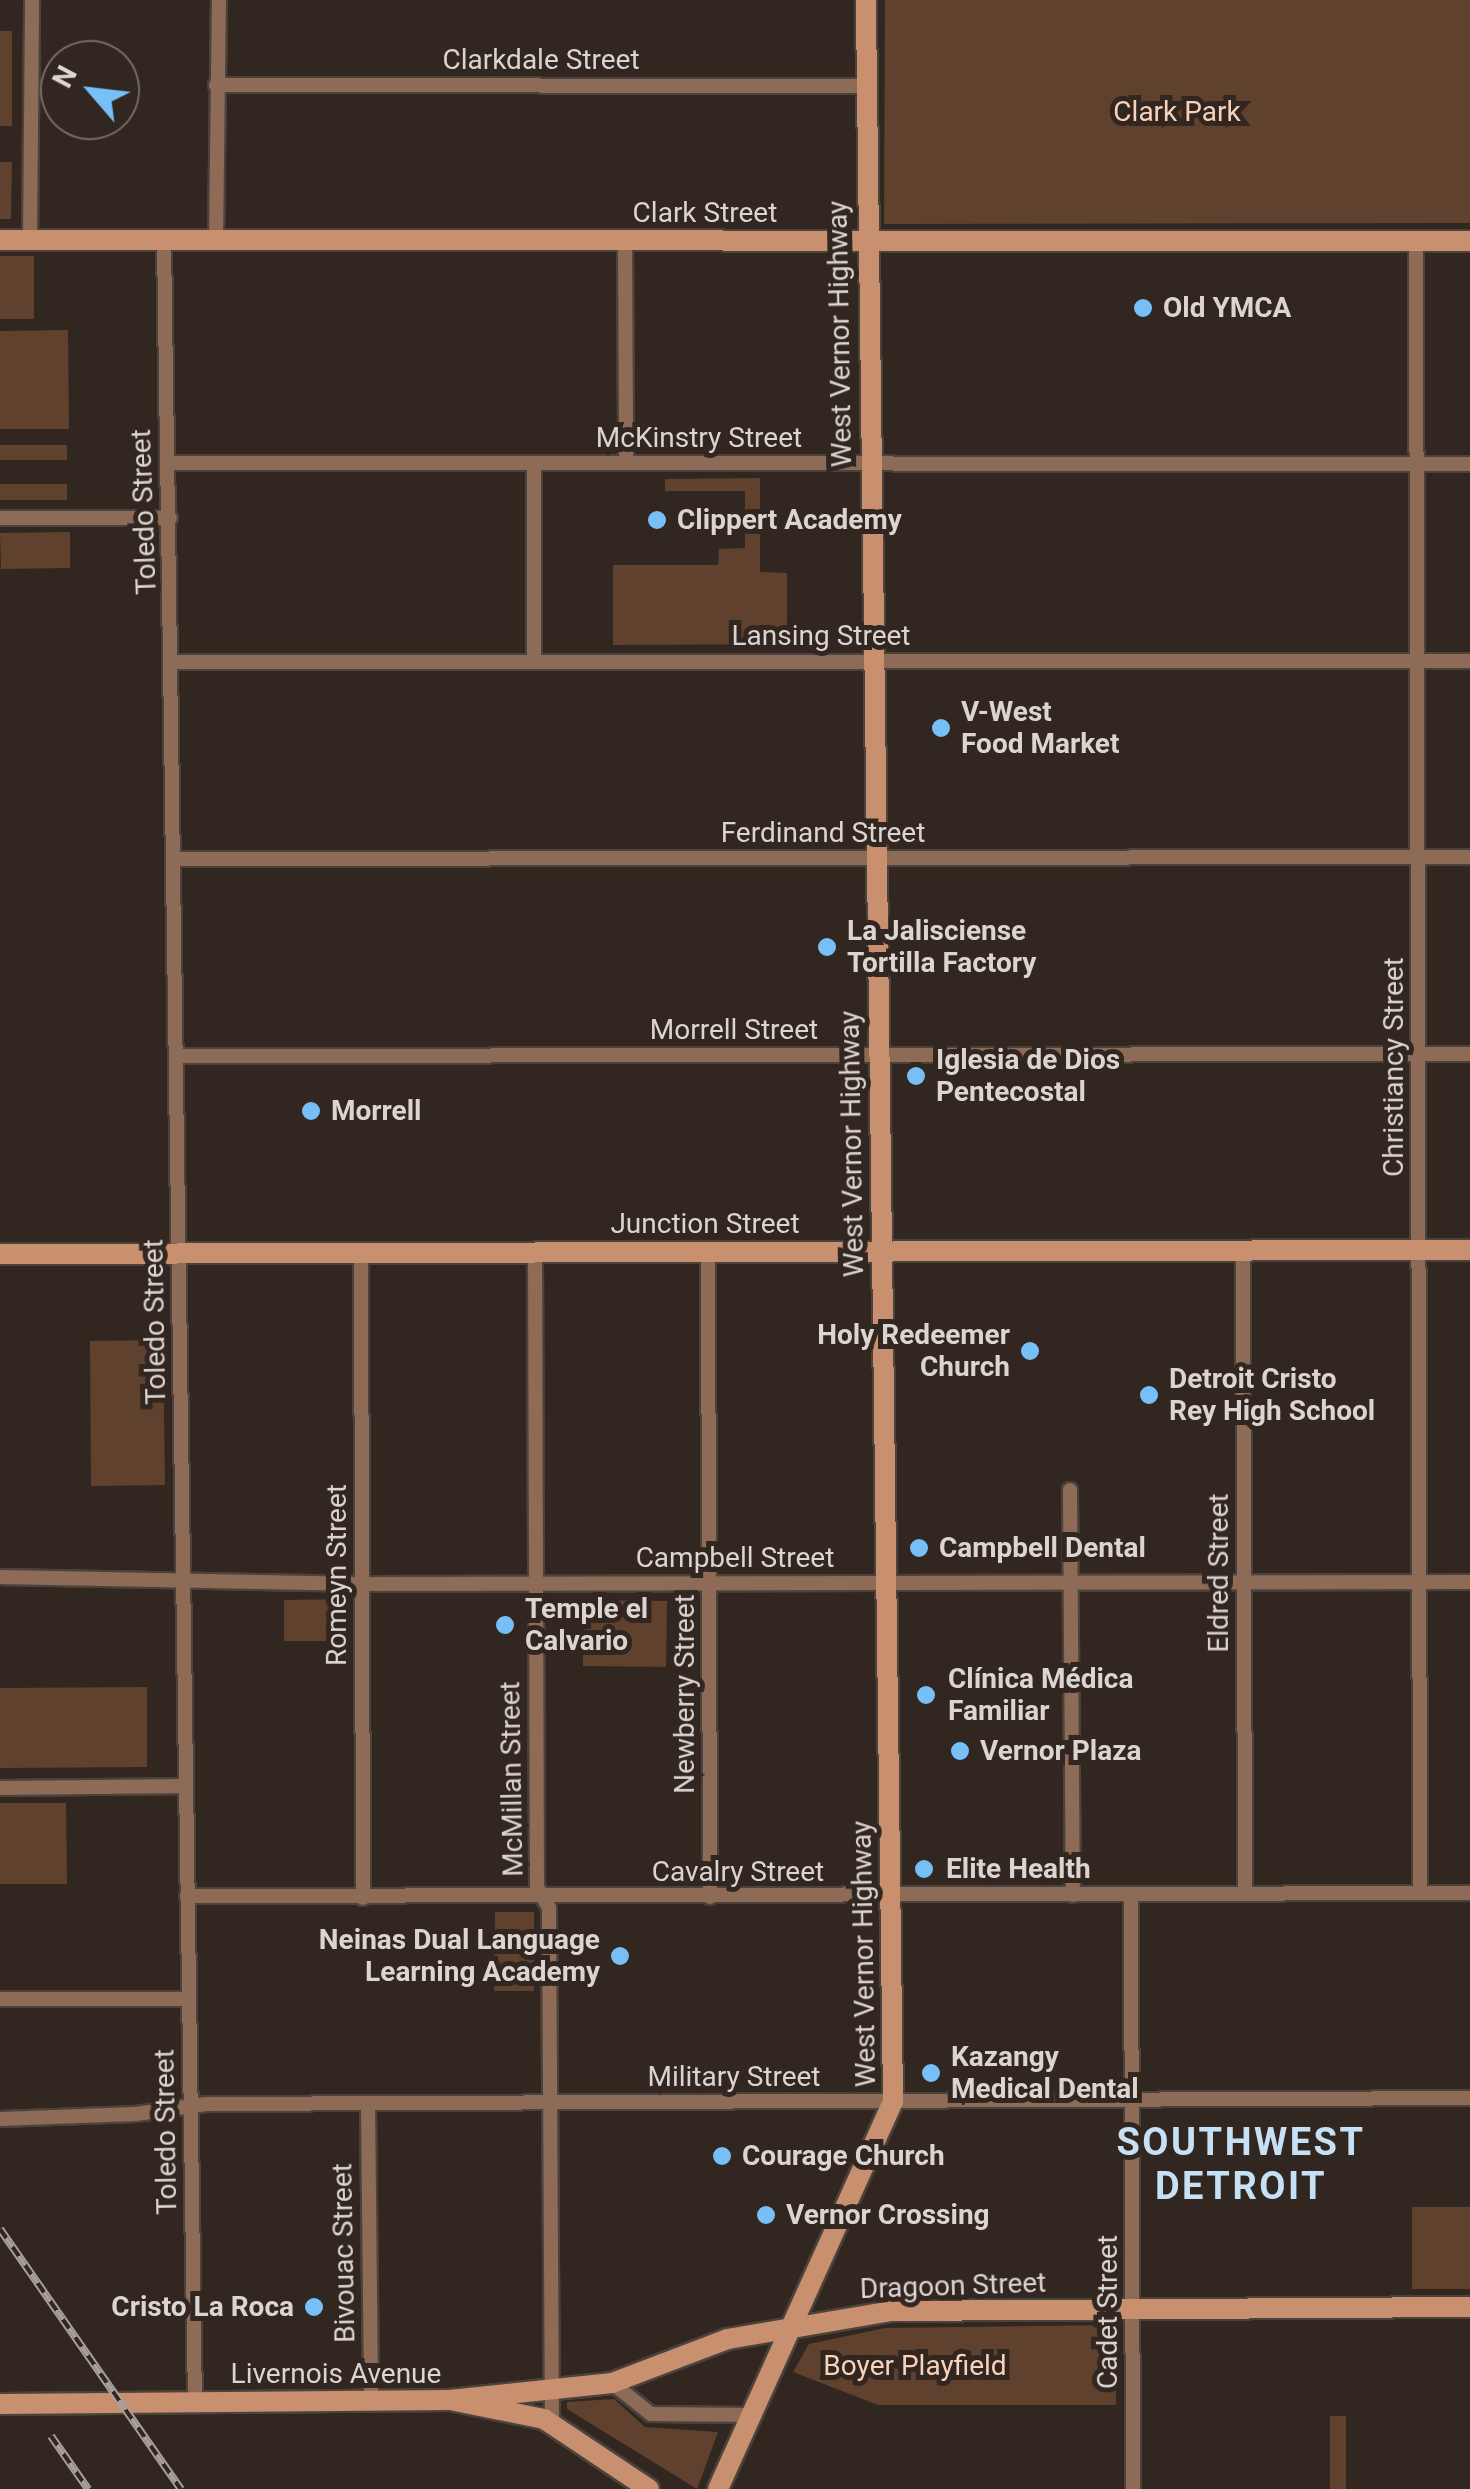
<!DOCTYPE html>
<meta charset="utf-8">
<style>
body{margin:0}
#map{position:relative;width:1470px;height:2489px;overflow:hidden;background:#312620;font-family:Roboto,sans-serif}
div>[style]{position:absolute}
.green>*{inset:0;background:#60412e}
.roads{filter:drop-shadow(2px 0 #4c423c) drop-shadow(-2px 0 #4c423c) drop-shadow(0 2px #4c423c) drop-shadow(0 -2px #4c423c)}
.street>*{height:14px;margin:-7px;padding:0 7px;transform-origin:7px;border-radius:7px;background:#8e6b56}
.secondary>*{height:20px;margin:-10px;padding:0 10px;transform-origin:10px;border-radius:10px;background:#c8906e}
.rail>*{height:8px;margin-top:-4px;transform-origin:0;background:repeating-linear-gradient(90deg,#312620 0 11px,#a89f9a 0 22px);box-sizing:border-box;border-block:2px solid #a89f9a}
.dots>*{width:28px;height:28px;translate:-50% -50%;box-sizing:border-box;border:5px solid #312620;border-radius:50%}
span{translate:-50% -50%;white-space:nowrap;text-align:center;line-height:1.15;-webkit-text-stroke:10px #312620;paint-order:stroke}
.street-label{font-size:28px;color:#dcd4d0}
.park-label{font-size:28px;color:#f9d2ba}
.poi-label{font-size:28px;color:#dcd4d0;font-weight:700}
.left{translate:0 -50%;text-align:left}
.right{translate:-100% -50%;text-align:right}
.district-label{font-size:38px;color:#c6e0f5;font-weight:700;letter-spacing:2.5px}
.north{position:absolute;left:40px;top:40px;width:100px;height:100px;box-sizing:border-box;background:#312620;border:2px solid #756c66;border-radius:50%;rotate:298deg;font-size:28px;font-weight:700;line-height:40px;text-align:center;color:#dcd4d0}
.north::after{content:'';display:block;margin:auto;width:35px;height:45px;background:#77bff7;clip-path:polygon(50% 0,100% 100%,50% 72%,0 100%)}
</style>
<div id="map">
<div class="green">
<div style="clip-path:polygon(885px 0,1470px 0,1470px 223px,884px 224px)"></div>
<div style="clip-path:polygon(0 31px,12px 31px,12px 126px,0 126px)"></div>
<div style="clip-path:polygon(0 162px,12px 162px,11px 219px,0 219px)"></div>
<div style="clip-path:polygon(0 256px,34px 256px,34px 319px,0 319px)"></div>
<div style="clip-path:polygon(68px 330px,69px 429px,0 429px,0 331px)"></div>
<div style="clip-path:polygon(0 445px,67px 445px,67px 460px,0 460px)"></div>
<div style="clip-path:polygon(760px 478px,760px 572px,787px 573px,787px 644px,613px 645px,613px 565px,718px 565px,719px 549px,745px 548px,745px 491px,665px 491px,665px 479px)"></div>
<div style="clip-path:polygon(0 484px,67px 484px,67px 500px,0 500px)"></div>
<div style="clip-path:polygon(70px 532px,70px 568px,1px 569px,0 533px)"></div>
<div style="clip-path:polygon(163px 1340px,165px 1485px,91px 1486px,90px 1341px)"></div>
<div style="clip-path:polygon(347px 1599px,347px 1641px,284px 1641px,284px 1600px)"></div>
<div style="clip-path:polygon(584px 1600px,667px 1601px,666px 1667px,583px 1666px)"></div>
<div style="clip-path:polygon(147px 1687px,147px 1767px,0 1768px,0 1688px)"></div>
<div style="clip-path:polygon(0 1803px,66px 1803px,67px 1884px,0 1884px)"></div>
<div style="clip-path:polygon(495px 1912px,534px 1912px,534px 1991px,494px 1991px)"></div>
<div style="clip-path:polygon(1412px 2207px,1470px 2207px,1470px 2289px,1412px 2289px)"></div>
<div style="clip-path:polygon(1116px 2325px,1116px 2405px,878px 2405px,793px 2372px,809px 2344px,885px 2328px)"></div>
<div style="clip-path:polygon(614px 2399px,645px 2427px,718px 2432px,697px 2489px,567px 2409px,567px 2402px)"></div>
<div style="clip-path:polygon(1330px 2416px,1346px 2416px,1346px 2489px,1330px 2489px)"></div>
</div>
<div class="roads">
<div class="street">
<div style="left:216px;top:85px;width:650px;rotate:0.09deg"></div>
<div style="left:30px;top:240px;width:240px;rotate:-89.5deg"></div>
<div style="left:164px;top:240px;width:2163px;rotate:89.18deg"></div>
<div style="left:216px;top:241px;width:241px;rotate:-89.3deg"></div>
<div style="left:625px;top:241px;width:222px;rotate:89.7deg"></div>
<div style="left:1416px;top:241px;width:1652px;rotate:89.86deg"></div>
<div style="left:167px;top:463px;width:1303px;rotate:0.04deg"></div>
<div style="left:534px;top:463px;width:199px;rotate:90deg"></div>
<div style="left:0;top:518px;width:170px"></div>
<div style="left:173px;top:662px;width:1297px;rotate:-0.04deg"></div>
<div style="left:175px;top:859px;width:1295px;rotate:-0.09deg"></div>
<div style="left:177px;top:1056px;width:1293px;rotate:-0.09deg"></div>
<div style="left:708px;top:1251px;width:646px;rotate:89.82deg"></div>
<div style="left:1243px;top:1251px;width:643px;rotate:89.82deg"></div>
<div style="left:361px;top:1252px;width:646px;rotate:89.82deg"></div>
<div style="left:535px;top:1252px;width:635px;rotate:89.82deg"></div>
<div style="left:537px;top:1887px;width:24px;rotate:60deg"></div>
<div style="left:549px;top:1908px;width:515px;rotate:89.67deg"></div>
<div style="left:1070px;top:1490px;width:405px;rotate:89.6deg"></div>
<div style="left:0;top:1577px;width:362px;rotate:1.1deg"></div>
<div style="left:362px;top:1584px;width:1108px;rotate:-0.1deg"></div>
<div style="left:0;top:1788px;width:186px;rotate:-0.6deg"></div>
<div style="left:1131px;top:1895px;width:594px;rotate:89.81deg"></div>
<div style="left:187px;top:1896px;width:1283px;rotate:-0.13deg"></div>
<div style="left:0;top:1999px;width:188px"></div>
<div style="left:368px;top:2104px;width:297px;rotate:89.4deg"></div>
<div style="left:0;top:2119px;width:136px;rotate:-2.1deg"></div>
<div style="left:136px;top:2114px;width:71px;rotate:-8.1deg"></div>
<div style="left:206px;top:2104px;width:1264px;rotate:-0.27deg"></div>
<div style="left:612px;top:2383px;width:50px;rotate:38.5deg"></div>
<div style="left:651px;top:2414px;width:103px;rotate:0.6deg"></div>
</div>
<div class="secondary">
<div style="left:0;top:240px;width:1470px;rotate:0.04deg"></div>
<div style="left:0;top:1254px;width:1470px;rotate:-0.16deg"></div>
<div style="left:450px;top:2400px;width:163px;rotate:-6deg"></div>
<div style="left:612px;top:2383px;width:124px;rotate:-20.8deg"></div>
<div style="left:728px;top:2339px;width:165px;rotate:-9.7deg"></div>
<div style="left:891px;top:2311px;width:579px;rotate:-0.4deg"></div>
<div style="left:0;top:2404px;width:450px;rotate:-0.5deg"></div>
<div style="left:450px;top:2400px;width:96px;rotate:11.4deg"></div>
<div style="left:544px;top:2419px;width:126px;rotate:33.7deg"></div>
<div style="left:718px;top:2489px;width:426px;rotate:-65.7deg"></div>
<div style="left:893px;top:2101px;width:2101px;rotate:-90.74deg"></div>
</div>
</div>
<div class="rail">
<div style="left:0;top:2229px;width:317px;rotate:55.2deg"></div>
<div style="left:51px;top:2436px;width:65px;rotate:55.1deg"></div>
</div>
<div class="dots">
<div style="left:1143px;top:308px;background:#77bff7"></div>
<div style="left:657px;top:520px;background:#77bff7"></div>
<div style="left:941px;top:728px;background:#77bff7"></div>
<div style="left:827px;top:947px;background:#77bff7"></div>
<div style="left:916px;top:1076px;background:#77bff7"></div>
<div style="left:311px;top:1111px;background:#77bff7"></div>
<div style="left:1030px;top:1351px;background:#77bff7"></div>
<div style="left:1149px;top:1395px;background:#77bff7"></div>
<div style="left:919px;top:1548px;background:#77bff7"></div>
<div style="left:505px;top:1625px;background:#77bff7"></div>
<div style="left:926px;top:1695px;background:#77bff7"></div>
<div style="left:960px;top:1751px;background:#77bff7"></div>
<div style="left:924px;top:1869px;background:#77bff7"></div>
<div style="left:620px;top:1956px;background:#77bff7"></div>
<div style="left:931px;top:2073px;background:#77bff7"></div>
<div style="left:722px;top:2156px;background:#77bff7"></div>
<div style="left:766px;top:2215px;background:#77bff7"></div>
<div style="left:314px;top:2307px;background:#77bff7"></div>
</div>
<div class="street-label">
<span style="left:541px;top:60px">Clarkdale Street</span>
<span style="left:705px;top:213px">Clark Street</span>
<span style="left:840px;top:334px;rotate:-91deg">West Vernor Highway</span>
<span style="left:699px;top:438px">McKinstry Street</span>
<span style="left:144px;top:512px;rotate:-92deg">Toledo Street</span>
<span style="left:821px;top:636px">Lansing Street</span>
<span style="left:823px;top:833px">Ferdinand Street</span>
<span style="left:734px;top:1030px">Morrell Street</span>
<span style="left:1394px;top:1067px;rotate:-90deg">Christiancy Street</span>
<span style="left:852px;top:1144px;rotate:-91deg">West Vernor Highway</span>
<span style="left:705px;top:1224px">Junction Street</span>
<span style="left:155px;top:1322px;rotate:-91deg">Toledo Street</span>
<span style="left:735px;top:1558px">Campbell Street</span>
<span style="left:1219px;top:1573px;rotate:-90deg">Eldred Street</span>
<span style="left:337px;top:1575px;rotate:-90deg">Romeyn Street</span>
<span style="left:685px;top:1694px;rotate:-90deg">Newberry Street</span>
<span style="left:512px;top:1779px;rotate:-91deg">McMillan Street</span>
<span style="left:738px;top:1872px">Cavalry Street</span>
<span style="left:864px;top:1954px;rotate:-91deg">West Vernor Highway</span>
<span style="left:734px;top:2077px">Military Street</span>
<span style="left:166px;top:2132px;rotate:-91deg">Toledo Street</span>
<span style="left:344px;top:2253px;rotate:-91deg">Bivouac Street</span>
<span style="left:953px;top:2286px;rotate:-2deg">Dragoon Street</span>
<span style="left:1108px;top:2312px;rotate:-90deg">Cadet Street</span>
<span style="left:336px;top:2374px">Livernois Avenue</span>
</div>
<div class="park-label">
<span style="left:1177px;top:112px">Clark Park</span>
<span style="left:915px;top:2366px">Boyer Playfield</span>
</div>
<div class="poi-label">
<span class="left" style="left:1163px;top:308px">Old YMCA</span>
<span class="left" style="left:677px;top:520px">Clippert Academy</span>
<span class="left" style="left:961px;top:728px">V-West<br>Food Market</span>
<span class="left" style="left:847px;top:947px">La Jalisciense<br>Tortilla Factory</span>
<span class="left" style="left:936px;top:1076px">Iglesia de Dios<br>Pentecostal</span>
<span class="left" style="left:331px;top:1111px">Morrell</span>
<span class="right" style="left:1010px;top:1351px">Holy Redeemer<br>Church</span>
<span class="left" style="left:1169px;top:1395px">Detroit Cristo<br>Rey High School</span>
<span class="left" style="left:939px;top:1548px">Campbell Dental</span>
<span class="left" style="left:525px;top:1625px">Temple el<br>Calvario</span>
<span class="left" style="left:948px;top:1695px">Clínica Médica<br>Familiar</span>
<span class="left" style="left:980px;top:1751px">Vernor Plaza</span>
<span class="left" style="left:946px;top:1869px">Elite Health</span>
<span class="right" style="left:600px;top:1956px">Neinas Dual Language<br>Learning Academy</span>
<span class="left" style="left:951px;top:2073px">Kazangy<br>Medical Dental</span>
<span class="left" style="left:742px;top:2156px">Courage Church</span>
<span class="left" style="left:786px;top:2215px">Vernor Crossing</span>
<span class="right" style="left:294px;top:2307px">Cristo La Roca</span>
</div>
<div class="district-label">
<span style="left:1241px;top:2165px">SOUTHWEST<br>DETROIT</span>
</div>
<div class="north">N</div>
</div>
